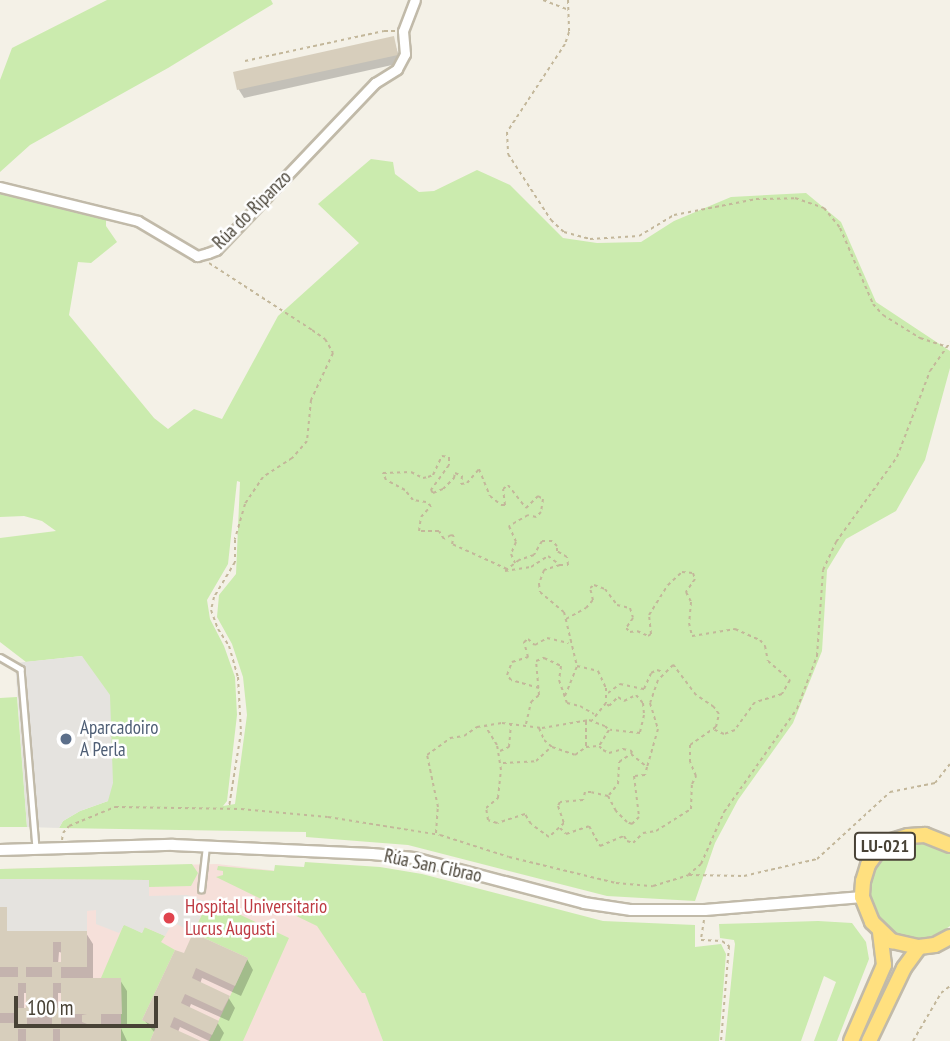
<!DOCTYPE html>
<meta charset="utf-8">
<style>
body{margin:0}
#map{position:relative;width:950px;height:1041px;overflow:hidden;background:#f4f1e7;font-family:"PT Sans Narrow",sans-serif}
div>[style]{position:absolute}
.medical>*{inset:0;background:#f6e0da}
.green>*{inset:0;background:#cbebae}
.parking>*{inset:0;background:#e5e3df}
.shadow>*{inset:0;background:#0003}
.building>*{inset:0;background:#d7cebc}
.path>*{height:2px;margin-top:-1px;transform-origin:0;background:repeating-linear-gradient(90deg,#c3b79a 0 3.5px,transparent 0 7px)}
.roads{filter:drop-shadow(2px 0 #c1baa9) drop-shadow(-2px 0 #c1baa9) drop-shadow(0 2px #c1baa9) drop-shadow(0 -2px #c1baa9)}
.service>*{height:4.5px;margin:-2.25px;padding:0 2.25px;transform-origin:2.25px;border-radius:2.25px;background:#fff}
.minor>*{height:9px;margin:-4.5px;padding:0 4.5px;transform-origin:4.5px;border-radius:4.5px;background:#fff}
.tertiary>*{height:10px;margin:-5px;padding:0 5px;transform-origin:5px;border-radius:5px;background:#fff}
.trunk>*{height:14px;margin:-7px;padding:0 7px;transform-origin:7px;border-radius:7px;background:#ffe07f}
.dots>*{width:19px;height:19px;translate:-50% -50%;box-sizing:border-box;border:4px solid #fff;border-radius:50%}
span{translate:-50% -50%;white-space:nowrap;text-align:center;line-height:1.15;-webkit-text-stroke:5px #fff;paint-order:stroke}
.shield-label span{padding:2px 5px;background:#fff;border:2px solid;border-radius:5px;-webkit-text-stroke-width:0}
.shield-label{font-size:18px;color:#484236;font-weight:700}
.street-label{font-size:19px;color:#484236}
.service-label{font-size:19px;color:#4e5e75}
.left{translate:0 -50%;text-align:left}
.health-label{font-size:19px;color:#be3a42}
.scale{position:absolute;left:14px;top:996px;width:144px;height:32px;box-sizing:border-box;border:4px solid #484236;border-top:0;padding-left:9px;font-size:21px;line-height:24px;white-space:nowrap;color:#484236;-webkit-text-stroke:5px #fff;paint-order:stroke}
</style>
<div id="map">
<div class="medical">
<div style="clip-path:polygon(217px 864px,323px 876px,383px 1041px,0 1041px,0 869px)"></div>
</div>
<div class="green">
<div style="clip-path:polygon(107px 0,271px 0,273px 4px,168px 68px,30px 145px,0 172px,0 80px,12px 48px)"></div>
<div style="clip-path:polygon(evenodd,371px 159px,393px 162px,395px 174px,419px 192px,434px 191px,477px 170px,510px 185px,563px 238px,597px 243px,641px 242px,674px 221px,731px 197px,806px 193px,841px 222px,876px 302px,950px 351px,950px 368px,925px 460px,896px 511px,846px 539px,827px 570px,822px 651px,793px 723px,738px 800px,715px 843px,695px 901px,607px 896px,408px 845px,306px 837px,306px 832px,59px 828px,63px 821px,80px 811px,108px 801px,82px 656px,26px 662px,0 642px,0 538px,56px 531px,42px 521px,24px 516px,0 517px,0 190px,106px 215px,106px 226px,117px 242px,91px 263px,78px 262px,69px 315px,154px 418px,168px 429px,194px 409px,222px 419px,278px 316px,359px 243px,318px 204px,371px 159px,237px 481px,240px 482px,236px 574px,219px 595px,217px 617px,232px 644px,243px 677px,247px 715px,235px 804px,223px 806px,227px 801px,237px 715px,235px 677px,224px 646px,210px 619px,207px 600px,228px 564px,237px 481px)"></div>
<div style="clip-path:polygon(17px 697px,27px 827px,0 827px,0 698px)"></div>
<div style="clip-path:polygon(916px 842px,934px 844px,950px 854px,950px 926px,939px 934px,920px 939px,902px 936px,885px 926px,874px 911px,869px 892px,872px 874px,882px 857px,897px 846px)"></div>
<div style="clip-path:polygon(305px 862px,380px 867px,422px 874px,603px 921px,695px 925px,695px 947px,721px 944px,726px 954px,719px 1041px,383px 1041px,365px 993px,362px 993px,317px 926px,216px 877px,223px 875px,223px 871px,217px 870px,218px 866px,274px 871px,275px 865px,304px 867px)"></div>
<div style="clip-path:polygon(192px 864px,198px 873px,191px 886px,149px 887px,148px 880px,0 879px,0 869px)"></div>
<div style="clip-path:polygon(209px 900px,289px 938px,243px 1041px,209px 1041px,248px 958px,193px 933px)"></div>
<div style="clip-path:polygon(818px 921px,852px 923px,866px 942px,869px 959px,837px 1041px,814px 1041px,836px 982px,824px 976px,801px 1041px,725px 1041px,735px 944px,734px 940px,720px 938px,719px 924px)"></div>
<div style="clip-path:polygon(124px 924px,142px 933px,144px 927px,165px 936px,161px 942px,175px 950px,142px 1020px,156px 1027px,150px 1041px,121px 1041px,121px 978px,101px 978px)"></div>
</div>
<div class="parking">
<div style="clip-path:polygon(82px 656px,110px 695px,113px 783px,108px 801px,80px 811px,63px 821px,59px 828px,27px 827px,15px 663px)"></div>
<div style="clip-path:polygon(0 879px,149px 880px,149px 896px,187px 895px,207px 902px,193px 933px,173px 922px,165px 936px,145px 927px,142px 933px,124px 925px,119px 933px,96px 924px,96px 910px,87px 911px,87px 931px,7px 931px,7px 908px,0 907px)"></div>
</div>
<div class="shadow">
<div style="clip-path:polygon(393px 38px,401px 63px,244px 98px,239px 90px,235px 73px)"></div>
<div style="clip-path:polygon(evenodd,0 909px,7px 911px,7px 933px,86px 933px,93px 944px,93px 979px,120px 980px,127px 991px,127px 1025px,119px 1024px,127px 1041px,0 1041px,0 909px,59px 952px,63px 953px,63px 964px,58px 964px,59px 952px,0 909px,24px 993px,28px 993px,28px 1010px,24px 1010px,24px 993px,0 909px,58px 993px,62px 993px,63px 1010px,58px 1010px,58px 993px)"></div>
<div style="clip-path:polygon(184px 956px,247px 959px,253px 970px,241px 996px,202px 978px,200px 984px,228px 997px,235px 1008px,229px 1021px,191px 1004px,189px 1009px,217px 1022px,224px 1033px,220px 1041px,209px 1041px,180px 1027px,178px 1032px,196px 1041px,152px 1041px,155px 1033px,144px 1020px)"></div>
</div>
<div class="building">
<div style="clip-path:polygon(394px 36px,398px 55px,237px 90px,233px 72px)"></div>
<div style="clip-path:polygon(evenodd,0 907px,7px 907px,7px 931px,87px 931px,87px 967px,61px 967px,61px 978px,121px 978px,122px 1014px,101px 1014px,101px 1024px,121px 1024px,121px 1041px,60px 1041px,60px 1029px,53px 1029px,53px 1041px,26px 1041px,26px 1029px,18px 1029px,18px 1041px,0 1041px,0 1023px,17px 1023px,17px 1013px,0 1013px,0 977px,18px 977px,18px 967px,0 967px,0 907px,53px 942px,61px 942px,61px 962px,53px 962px,53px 942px,0 907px,26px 967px,52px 967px,52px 977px,26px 977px,26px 967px,0 907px,18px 983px,26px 983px,26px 1008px,18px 1008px,18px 983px,0 907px,53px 983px,61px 983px,61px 1008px,53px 1008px,53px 983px,0 907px,27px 1014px,52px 1014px,52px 1024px,27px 1024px,27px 1014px,0 907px,61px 1014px,87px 1014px,82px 1015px,82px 1022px,87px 1024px,61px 1024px,61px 1014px)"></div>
<div style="clip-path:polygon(193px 933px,248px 958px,235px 986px,196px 968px,192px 978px,230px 996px,222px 1011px,185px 994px,181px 1003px,219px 1021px,212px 1035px,174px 1017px,170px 1027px,201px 1041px,150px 1041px,156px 1027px,142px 1020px,175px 950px,184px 953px)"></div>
</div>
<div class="path">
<div style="left:543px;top:0;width:26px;rotate:21deg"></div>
<div style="left:568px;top:0;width:32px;rotate:88deg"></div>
<div style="left:569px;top:32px;width:13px;rotate:108deg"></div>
<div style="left:565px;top:44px;width:105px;rotate:123.4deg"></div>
<div style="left:507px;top:132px;width:22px;rotate:87deg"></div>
<div style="left:508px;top:154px;width:79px;rotate:56.9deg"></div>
<div style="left:551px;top:220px;width:18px;rotate:43deg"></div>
<div style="left:564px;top:232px;width:27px;rotate:15deg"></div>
<div style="left:590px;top:239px;width:49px;rotate:-3.5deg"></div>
<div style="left:639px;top:236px;width:41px;rotate:-31deg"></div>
<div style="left:674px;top:215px;width:84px;rotate:-11deg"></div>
<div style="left:756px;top:199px;width:39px;rotate:-1deg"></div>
<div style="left:795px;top:198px;width:31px;rotate:19deg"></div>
<div style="left:824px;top:208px;width:26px;rotate:51deg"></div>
<div style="left:840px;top:228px;width:83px;rotate:66.5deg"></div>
<div style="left:873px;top:304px;width:15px;rotate:48deg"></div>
<div style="left:883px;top:315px;width:44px;rotate:31.9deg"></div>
<div style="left:920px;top:338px;width:25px;rotate:18deg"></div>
<div style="left:245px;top:61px;width:142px;rotate:-12.2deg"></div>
<div style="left:384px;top:31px;width:11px"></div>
<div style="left:209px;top:263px;width:123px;rotate:33deg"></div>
<div style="left:312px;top:330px;width:16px;rotate:35deg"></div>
<div style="left:325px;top:339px;width:16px;rotate:60deg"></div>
<div style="left:333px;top:353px;width:52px;rotate:115.1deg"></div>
<div style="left:311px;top:400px;width:41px;rotate:95.6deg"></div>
<div style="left:307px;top:441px;width:23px;rotate:131deg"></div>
<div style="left:292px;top:458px;width:35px;rotate:147deg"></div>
<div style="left:263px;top:477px;width:32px;rotate:124deg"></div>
<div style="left:245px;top:504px;width:37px;rotate:106deg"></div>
<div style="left:235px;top:540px;width:22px;rotate:90deg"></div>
<div style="left:235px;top:562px;width:41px;rotate:121deg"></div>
<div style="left:214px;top:597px;width:13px;rotate:103deg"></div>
<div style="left:211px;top:610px;width:20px;rotate:70deg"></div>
<div style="left:218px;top:629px;width:20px;rotate:57deg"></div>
<div style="left:229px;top:646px;width:32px;rotate:74deg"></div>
<div style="left:238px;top:677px;width:55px;rotate:86.9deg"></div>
<div style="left:241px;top:732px;width:76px;rotate:99.1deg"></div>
<div style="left:560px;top:565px;width:8px"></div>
<div style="left:568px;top:565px;width:8px;rotate:-97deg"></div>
<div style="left:567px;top:557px;width:12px;rotate:-149deg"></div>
<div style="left:557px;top:551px;width:5px;rotate:-90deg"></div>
<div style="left:557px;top:546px;width:7px;rotate:-135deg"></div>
<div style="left:552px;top:541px;width:10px;rotate:180deg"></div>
<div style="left:542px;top:541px;width:16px;rotate:120deg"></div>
<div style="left:534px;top:555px;width:16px;rotate:162deg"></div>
<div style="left:519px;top:560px;width:18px;rotate:142deg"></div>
<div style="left:505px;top:571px;width:26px;rotate:-9deg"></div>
<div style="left:531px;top:567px;width:20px;rotate:-33deg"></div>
<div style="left:548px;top:556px;width:15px;rotate:37deg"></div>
<div style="left:560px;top:565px;width:17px;rotate:163deg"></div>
<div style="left:544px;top:570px;width:15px;rotate:110deg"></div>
<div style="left:539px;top:584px;width:8px;rotate:83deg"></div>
<div style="left:540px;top:592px;width:31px;rotate:40deg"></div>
<div style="left:564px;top:612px;width:56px;rotate:76.5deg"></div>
<div style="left:577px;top:666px;width:22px;rotate:13deg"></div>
<div style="left:598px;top:671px;width:19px;rotate:65deg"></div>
<div style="left:606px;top:688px;width:15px;rotate:90deg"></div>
<div style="left:606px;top:703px;width:22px;rotate:129deg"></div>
<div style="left:507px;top:569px;width:60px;rotate:-155.6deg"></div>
<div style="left:452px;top:544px;width:8px;rotate:-76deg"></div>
<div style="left:454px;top:536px;width:3px;rotate:-162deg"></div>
<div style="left:451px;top:535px;width:8px;rotate:150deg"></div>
<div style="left:444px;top:539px;width:9px;rotate:-122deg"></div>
<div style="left:439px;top:531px;width:20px;rotate:180deg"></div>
<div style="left:419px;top:531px;width:14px;rotate:-82deg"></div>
<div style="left:421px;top:517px;width:15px;rotate:-48deg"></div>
<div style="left:431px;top:506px;width:6px;rotate:-141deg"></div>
<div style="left:426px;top:502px;width:13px;rotate:-171deg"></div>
<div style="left:413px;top:500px;width:13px;rotate:-129deg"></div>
<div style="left:405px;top:490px;width:21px;rotate:-152deg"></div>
<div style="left:386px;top:480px;width:8px;rotate:-113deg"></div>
<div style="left:383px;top:473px;width:28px;rotate:-2deg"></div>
<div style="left:411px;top:472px;width:13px;rotate:27deg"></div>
<div style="left:423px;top:478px;width:5px;rotate:-11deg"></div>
<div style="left:428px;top:477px;width:5px;rotate:-22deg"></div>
<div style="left:433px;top:475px;width:21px;rotate:-65deg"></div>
<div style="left:442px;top:456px;width:7px;rotate:8deg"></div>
<div style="left:449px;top:457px;width:8px;rotate:90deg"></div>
<div style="left:449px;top:465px;width:31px;rotate:126deg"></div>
<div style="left:431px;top:490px;width:4px;rotate:56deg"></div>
<div style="left:433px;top:493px;width:11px;rotate:-22deg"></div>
<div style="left:443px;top:489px;width:16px;rotate:-45deg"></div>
<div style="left:454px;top:478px;width:5px;rotate:-79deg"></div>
<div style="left:455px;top:473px;width:8px;rotate:23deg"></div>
<div style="left:462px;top:476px;width:8px;rotate:97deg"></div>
<div style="left:461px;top:484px;width:6px;rotate:-9deg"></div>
<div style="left:467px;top:483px;width:18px;rotate:-49deg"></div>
<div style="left:479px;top:469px;width:29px;rotate:68deg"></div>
<div style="left:490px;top:496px;width:14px;rotate:39deg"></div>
<div style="left:501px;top:505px;width:4px"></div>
<div style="left:505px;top:505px;width:16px;rotate:-97deg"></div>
<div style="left:503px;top:489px;width:6px;rotate:-39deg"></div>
<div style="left:508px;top:485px;width:29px;rotate:52deg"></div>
<div style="left:526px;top:508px;width:17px;rotate:-45deg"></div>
<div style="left:538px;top:496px;width:6px;rotate:31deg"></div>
<div style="left:543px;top:499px;width:13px;rotate:99deg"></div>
<div style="left:541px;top:512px;width:7px;rotate:135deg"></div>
<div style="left:536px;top:517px;width:8px;rotate:-166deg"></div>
<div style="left:528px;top:515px;width:22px;rotate:150deg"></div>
<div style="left:509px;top:526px;width:17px;rotate:66deg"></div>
<div style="left:516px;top:542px;width:13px;rotate:113deg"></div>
<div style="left:511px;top:554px;width:10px;rotate:66deg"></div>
<div style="left:566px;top:619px;width:23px;rotate:-29deg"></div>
<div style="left:586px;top:608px;width:11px;rotate:-49deg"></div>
<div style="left:593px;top:600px;width:12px;rotate:-104deg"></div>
<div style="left:590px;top:588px;width:5px;rotate:-37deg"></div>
<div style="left:594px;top:585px;width:12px;rotate:20deg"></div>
<div style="left:605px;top:589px;width:20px;rotate:53deg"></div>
<div style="left:617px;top:605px;width:13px;rotate:13deg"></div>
<div style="left:630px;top:608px;width:10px;rotate:73deg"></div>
<div style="left:633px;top:618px;width:12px;rotate:125deg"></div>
<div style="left:626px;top:628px;width:6px;rotate:45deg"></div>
<div style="left:630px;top:632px;width:7px;rotate:-8deg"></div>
<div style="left:637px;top:631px;width:12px;rotate:24deg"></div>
<div style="left:648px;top:636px;width:4px;rotate:-34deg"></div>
<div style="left:651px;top:634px;width:19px;rotate:-96deg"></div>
<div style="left:649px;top:615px;width:36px;rotate:-58deg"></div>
<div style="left:668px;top:585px;width:19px;rotate:-43deg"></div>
<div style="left:682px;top:572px;width:11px;rotate:5deg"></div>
<div style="left:693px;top:573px;width:6px;rotate:72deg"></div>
<div style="left:695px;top:579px;width:16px;rotate:125deg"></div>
<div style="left:686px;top:592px;width:11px;rotate:63deg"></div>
<div style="left:691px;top:602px;width:21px;rotate:95deg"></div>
<div style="left:689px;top:623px;width:13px;rotate:77deg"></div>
<div style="left:692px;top:636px;width:44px;rotate:-9.2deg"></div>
<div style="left:735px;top:629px;width:27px;rotate:24deg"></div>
<div style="left:760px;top:640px;width:8px;rotate:50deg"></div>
<div style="left:765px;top:646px;width:15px;rotate:79deg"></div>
<div style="left:768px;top:661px;width:29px;rotate:41deg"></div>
<div style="left:790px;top:680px;width:16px;rotate:120deg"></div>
<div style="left:782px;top:694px;width:28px;rotate:163deg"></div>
<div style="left:755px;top:702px;width:34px;rotate:126deg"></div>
<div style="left:735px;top:730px;width:12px;rotate:160deg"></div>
<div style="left:724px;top:734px;width:12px;rotate:-156deg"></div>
<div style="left:539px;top:688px;width:29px;rotate:-164deg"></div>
<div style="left:511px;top:680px;width:6px;rotate:-129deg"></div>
<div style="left:507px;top:675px;width:14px;rotate:-69deg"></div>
<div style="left:512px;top:662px;width:17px;rotate:-17deg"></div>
<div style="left:528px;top:657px;width:16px;rotate:-105deg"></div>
<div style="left:524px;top:642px;width:5px;rotate:-37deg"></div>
<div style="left:528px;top:639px;width:9px;rotate:41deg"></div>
<div style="left:535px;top:645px;width:14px;rotate:-30deg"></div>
<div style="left:547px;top:638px;width:22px;rotate:13deg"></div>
<div style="left:608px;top:693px;width:15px;rotate:-37deg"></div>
<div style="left:620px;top:684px;width:25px;rotate:12deg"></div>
<div style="left:644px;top:689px;width:17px;rotate:-66deg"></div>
<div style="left:651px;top:673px;width:7px;rotate:-27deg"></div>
<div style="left:657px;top:670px;width:6px;rotate:18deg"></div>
<div style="left:565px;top:696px;width:32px;rotate:-68deg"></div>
<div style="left:607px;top:704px;width:3px;rotate:45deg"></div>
<div style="left:609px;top:706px;width:13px;rotate:-45deg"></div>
<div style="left:618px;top:697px;width:7px;rotate:34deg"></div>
<div style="left:624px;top:701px;width:13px;rotate:-27deg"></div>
<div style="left:636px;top:695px;width:11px;rotate:49deg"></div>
<div style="left:643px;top:703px;width:12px;rotate:85deg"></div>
<div style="left:644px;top:715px;width:18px;rotate:103deg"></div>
<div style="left:640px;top:733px;width:30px;rotate:-174deg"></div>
<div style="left:526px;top:724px;width:23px;rotate:-77deg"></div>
<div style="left:531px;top:702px;width:11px;rotate:-41deg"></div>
<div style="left:539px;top:695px;width:34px;rotate:-95deg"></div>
<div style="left:536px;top:661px;width:9px;rotate:-21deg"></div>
<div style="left:544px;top:658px;width:19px;rotate:25deg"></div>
<div style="left:561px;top:666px;width:14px;rotate:98deg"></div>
<div style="left:559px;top:680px;width:24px;rotate:71deg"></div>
<div style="left:567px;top:703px;width:13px;rotate:13deg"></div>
<div style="left:580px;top:706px;width:16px;rotate:30deg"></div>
<div style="left:539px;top:728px;width:13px;rotate:67deg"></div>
<div style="left:544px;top:740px;width:11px;rotate:41deg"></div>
<div style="left:552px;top:747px;width:24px;rotate:19deg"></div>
<div style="left:575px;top:755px;width:14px;rotate:-36deg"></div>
<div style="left:586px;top:747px;width:12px;rotate:-5deg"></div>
<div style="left:586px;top:746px;width:26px;rotate:-90deg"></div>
<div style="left:500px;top:751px;width:10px;rotate:-24deg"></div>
<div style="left:509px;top:747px;width:24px;rotate:-85deg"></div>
<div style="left:503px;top:763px;width:33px;rotate:-3deg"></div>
<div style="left:536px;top:761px;width:21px;rotate:-43deg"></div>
<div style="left:609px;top:795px;width:14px;rotate:-51deg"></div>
<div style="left:618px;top:784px;width:22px;rotate:-87deg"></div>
<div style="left:619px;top:762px;width:14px;rotate:-34deg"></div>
<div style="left:560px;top:828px;width:8px;rotate:45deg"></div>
<div style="left:566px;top:834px;width:24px;rotate:-19deg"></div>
<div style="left:589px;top:826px;width:23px;rotate:61deg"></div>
<div style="left:600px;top:846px;width:26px;rotate:-23deg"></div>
<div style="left:624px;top:836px;width:6px;rotate:59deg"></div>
<div style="left:627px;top:841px;width:6px;rotate:18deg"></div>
<div style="left:633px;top:843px;width:14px;rotate:-45deg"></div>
<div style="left:643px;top:833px;width:13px;rotate:-9deg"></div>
<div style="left:656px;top:831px;width:41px;rotate:-32.2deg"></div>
<div style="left:691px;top:809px;width:25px;rotate:-88deg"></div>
<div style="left:692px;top:784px;width:9px;rotate:-63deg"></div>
<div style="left:696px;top:776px;width:15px;rotate:-113deg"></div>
<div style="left:690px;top:762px;width:17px;rotate:-90deg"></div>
<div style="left:690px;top:745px;width:32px;rotate:-35deg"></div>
<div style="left:716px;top:727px;width:13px;rotate:-77deg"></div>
<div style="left:719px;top:714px;width:9px;rotate:-126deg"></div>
<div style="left:714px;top:707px;width:22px;rotate:-146deg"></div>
<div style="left:696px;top:695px;width:38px;rotate:-127deg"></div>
<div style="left:673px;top:665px;width:21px;rotate:135deg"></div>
<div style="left:658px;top:680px;width:24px;rotate:109deg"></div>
<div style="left:650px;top:703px;width:27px;rotate:73deg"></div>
<div style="left:658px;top:729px;width:40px;rotate:106deg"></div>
<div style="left:436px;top:833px;width:26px;rotate:-86deg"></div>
<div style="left:438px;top:807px;width:53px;rotate:-101.9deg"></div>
<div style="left:427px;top:755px;width:29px;rotate:-36deg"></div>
<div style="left:450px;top:738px;width:14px;rotate:-8deg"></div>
<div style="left:464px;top:736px;width:16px;rotate:-35deg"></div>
<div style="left:477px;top:727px;width:25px;rotate:-9deg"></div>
<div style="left:502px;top:723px;width:40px;rotate:7.1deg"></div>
<div style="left:542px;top:728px;width:48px;rotate:-9.7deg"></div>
<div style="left:589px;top:720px;width:17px;rotate:21deg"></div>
<div style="left:605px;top:726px;width:6px;rotate:45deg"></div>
<div style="left:609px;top:730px;width:19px;rotate:122deg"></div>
<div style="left:599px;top:746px;width:6px;rotate:45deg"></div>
<div style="left:603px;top:750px;width:7px;rotate:27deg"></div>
<div style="left:609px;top:753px;width:15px;rotate:-16deg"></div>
<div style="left:623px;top:749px;width:9px;rotate:13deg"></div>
<div style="left:632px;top:751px;width:3px;rotate:108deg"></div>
<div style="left:631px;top:754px;width:21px;rotate:39deg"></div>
<div style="left:647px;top:767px;width:8px;rotate:104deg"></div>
<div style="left:645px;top:775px;width:11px;rotate:175deg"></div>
<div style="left:634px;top:776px;width:41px;rotate:83deg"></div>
<div style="left:639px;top:817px;width:10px;rotate:135deg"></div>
<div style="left:632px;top:824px;width:5px;rotate:-158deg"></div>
<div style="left:627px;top:822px;width:16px;rotate:-135deg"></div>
<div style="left:616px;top:811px;width:17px;rotate:-118deg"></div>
<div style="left:608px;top:796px;width:17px;rotate:-167deg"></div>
<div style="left:591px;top:792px;width:6px;rotate:180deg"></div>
<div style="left:585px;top:792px;width:8px;rotate:104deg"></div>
<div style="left:583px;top:800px;width:23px;rotate:175deg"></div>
<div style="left:560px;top:802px;width:4px;rotate:117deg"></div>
<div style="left:558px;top:806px;width:18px;rotate:71deg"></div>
<div style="left:564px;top:823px;width:21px;rotate:137deg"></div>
<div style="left:549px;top:837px;width:22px;rotate:-144deg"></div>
<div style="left:531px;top:824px;width:12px;rotate:-121deg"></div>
<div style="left:525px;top:814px;width:29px;rotate:162deg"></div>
<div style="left:497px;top:823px;width:9px;rotate:-162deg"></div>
<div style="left:488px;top:820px;width:12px;rotate:-99deg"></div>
<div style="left:486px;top:808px;width:16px;rotate:-40deg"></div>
<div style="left:498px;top:798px;width:28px;rotate:-84deg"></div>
<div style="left:501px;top:770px;width:25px;rotate:-99deg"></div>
<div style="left:497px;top:745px;width:22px;rotate:-122deg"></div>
<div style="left:62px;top:840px;width:7px;rotate:-82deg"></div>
<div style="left:63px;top:833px;width:9px;rotate:-49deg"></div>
<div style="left:69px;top:826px;width:50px;rotate:-22.4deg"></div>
<div style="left:115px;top:807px;width:126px;rotate:0.9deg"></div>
<div style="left:241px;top:809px;width:87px;rotate:5.3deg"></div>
<div style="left:328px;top:817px;width:113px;rotate:9.1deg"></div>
<div style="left:440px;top:835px;width:72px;rotate:17.7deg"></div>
<div style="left:509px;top:857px;width:110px;rotate:13.7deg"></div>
<div style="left:616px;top:883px;width:37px;rotate:5deg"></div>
<div style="left:653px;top:886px;width:37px;rotate:-17deg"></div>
<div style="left:688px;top:875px;width:17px;rotate:-40deg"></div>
<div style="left:701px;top:864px;width:57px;rotate:-66.1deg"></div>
<div style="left:724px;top:812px;width:126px;rotate:-54.7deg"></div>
<div style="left:797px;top:709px;width:57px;rotate:-69.3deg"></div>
<div style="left:817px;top:656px;width:86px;rotate:-86deg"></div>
<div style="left:823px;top:570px;width:31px;rotate:-65deg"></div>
<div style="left:836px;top:542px;width:105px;rotate:-54.3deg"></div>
<div style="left:897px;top:457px;width:92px;rotate:-69deg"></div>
<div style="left:930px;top:371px;width:35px;rotate:-55deg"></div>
<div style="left:689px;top:875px;width:55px;rotate:1deg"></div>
<div style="left:744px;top:876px;width:75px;rotate:-13.1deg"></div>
<div style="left:817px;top:859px;width:99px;rotate:-42.5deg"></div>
<div style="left:890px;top:792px;width:46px;rotate:-11.3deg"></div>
<div style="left:935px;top:783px;width:24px;rotate:-52deg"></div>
<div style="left:704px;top:920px;width:20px;rotate:99deg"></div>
<div style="left:701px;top:940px;width:21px;rotate:3deg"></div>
<div style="left:722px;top:941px;width:9px;rotate:36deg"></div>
<div style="left:729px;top:946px;width:95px;rotate:94.8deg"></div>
<div style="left:913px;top:1041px;width:56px;rotate:-59.7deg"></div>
<div style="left:941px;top:993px;width:11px;rotate:-38deg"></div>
</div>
<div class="roads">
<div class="service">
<div style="left:0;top:657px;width:24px;rotate:30deg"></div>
<div style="left:21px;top:669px;width:180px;rotate:85.2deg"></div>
<div style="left:201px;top:890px;width:44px;rotate:-83.5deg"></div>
</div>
<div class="minor">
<div style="left:0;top:187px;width:142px;rotate:13.8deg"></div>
<div style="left:138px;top:221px;width:69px;rotate:30.7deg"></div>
<div style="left:197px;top:256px;width:11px;rotate:-15deg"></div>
<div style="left:208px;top:253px;width:9px;rotate:-21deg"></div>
<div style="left:216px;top:250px;width:231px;rotate:-46.4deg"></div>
<div style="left:375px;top:83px;width:26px;rotate:-32deg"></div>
<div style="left:397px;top:69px;width:17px;rotate:-62deg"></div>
<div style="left:405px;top:54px;width:23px;rotate:-95deg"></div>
<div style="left:403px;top:31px;width:33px;rotate:-69deg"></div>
</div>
<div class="tertiary">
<div style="left:0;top:850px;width:173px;rotate:-1.7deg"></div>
<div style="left:173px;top:845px;width:199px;rotate:2.6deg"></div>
<div style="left:372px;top:854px;width:42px;rotate:5.4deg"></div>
<div style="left:414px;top:858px;width:176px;rotate:14.8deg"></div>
<div style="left:584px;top:903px;width:48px;rotate:8.5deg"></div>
<div style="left:631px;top:910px;width:74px"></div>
<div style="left:705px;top:910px;width:158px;rotate:-4.7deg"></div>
</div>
<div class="trunk">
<div style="left:950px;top:845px;width:27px;rotate:-158deg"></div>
<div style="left:925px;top:835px;width:17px;rotate:177deg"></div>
<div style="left:908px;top:836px;width:17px;rotate:163deg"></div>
<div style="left:892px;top:841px;width:17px;rotate:144deg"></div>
<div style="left:878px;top:851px;width:17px;rotate:126deg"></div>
<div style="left:868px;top:865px;width:17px;rotate:107deg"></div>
<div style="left:863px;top:881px;width:16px;rotate:94deg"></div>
<div style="left:862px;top:897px;width:27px;rotate:68deg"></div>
<div style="left:872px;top:922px;width:28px;rotate:44deg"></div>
<div style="left:892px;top:941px;width:28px;rotate:13deg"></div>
<div style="left:919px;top:947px;width:16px;rotate:-7deg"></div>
<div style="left:935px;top:945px;width:17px;rotate:-28deg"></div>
<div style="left:851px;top:1041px;width:83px;rotate:-66.5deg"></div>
<div style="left:884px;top:965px;width:33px;rotate:-97deg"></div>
<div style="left:869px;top:1041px;width:81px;rotate:-64.4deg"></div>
<div style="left:904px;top:968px;width:26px;rotate:-54deg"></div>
</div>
</div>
<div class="dots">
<div style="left:66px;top:739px;background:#5c6f8a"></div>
<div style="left:169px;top:918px;background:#e0444e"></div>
</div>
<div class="shield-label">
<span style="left:885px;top:846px">LU-021</span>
</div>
<div class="street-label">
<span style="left:252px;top:210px;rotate:-45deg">Rúa do Ripanzo</span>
<span style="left:433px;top:866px;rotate:12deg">Rúa San Cibrao</span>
</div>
<div class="service-label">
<span class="left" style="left:80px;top:739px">Aparcadoiro<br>A Perla</span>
</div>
<div class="health-label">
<span class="left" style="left:185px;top:918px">Hospital Universitario<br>Lucus Augusti</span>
</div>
<div class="scale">100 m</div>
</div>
